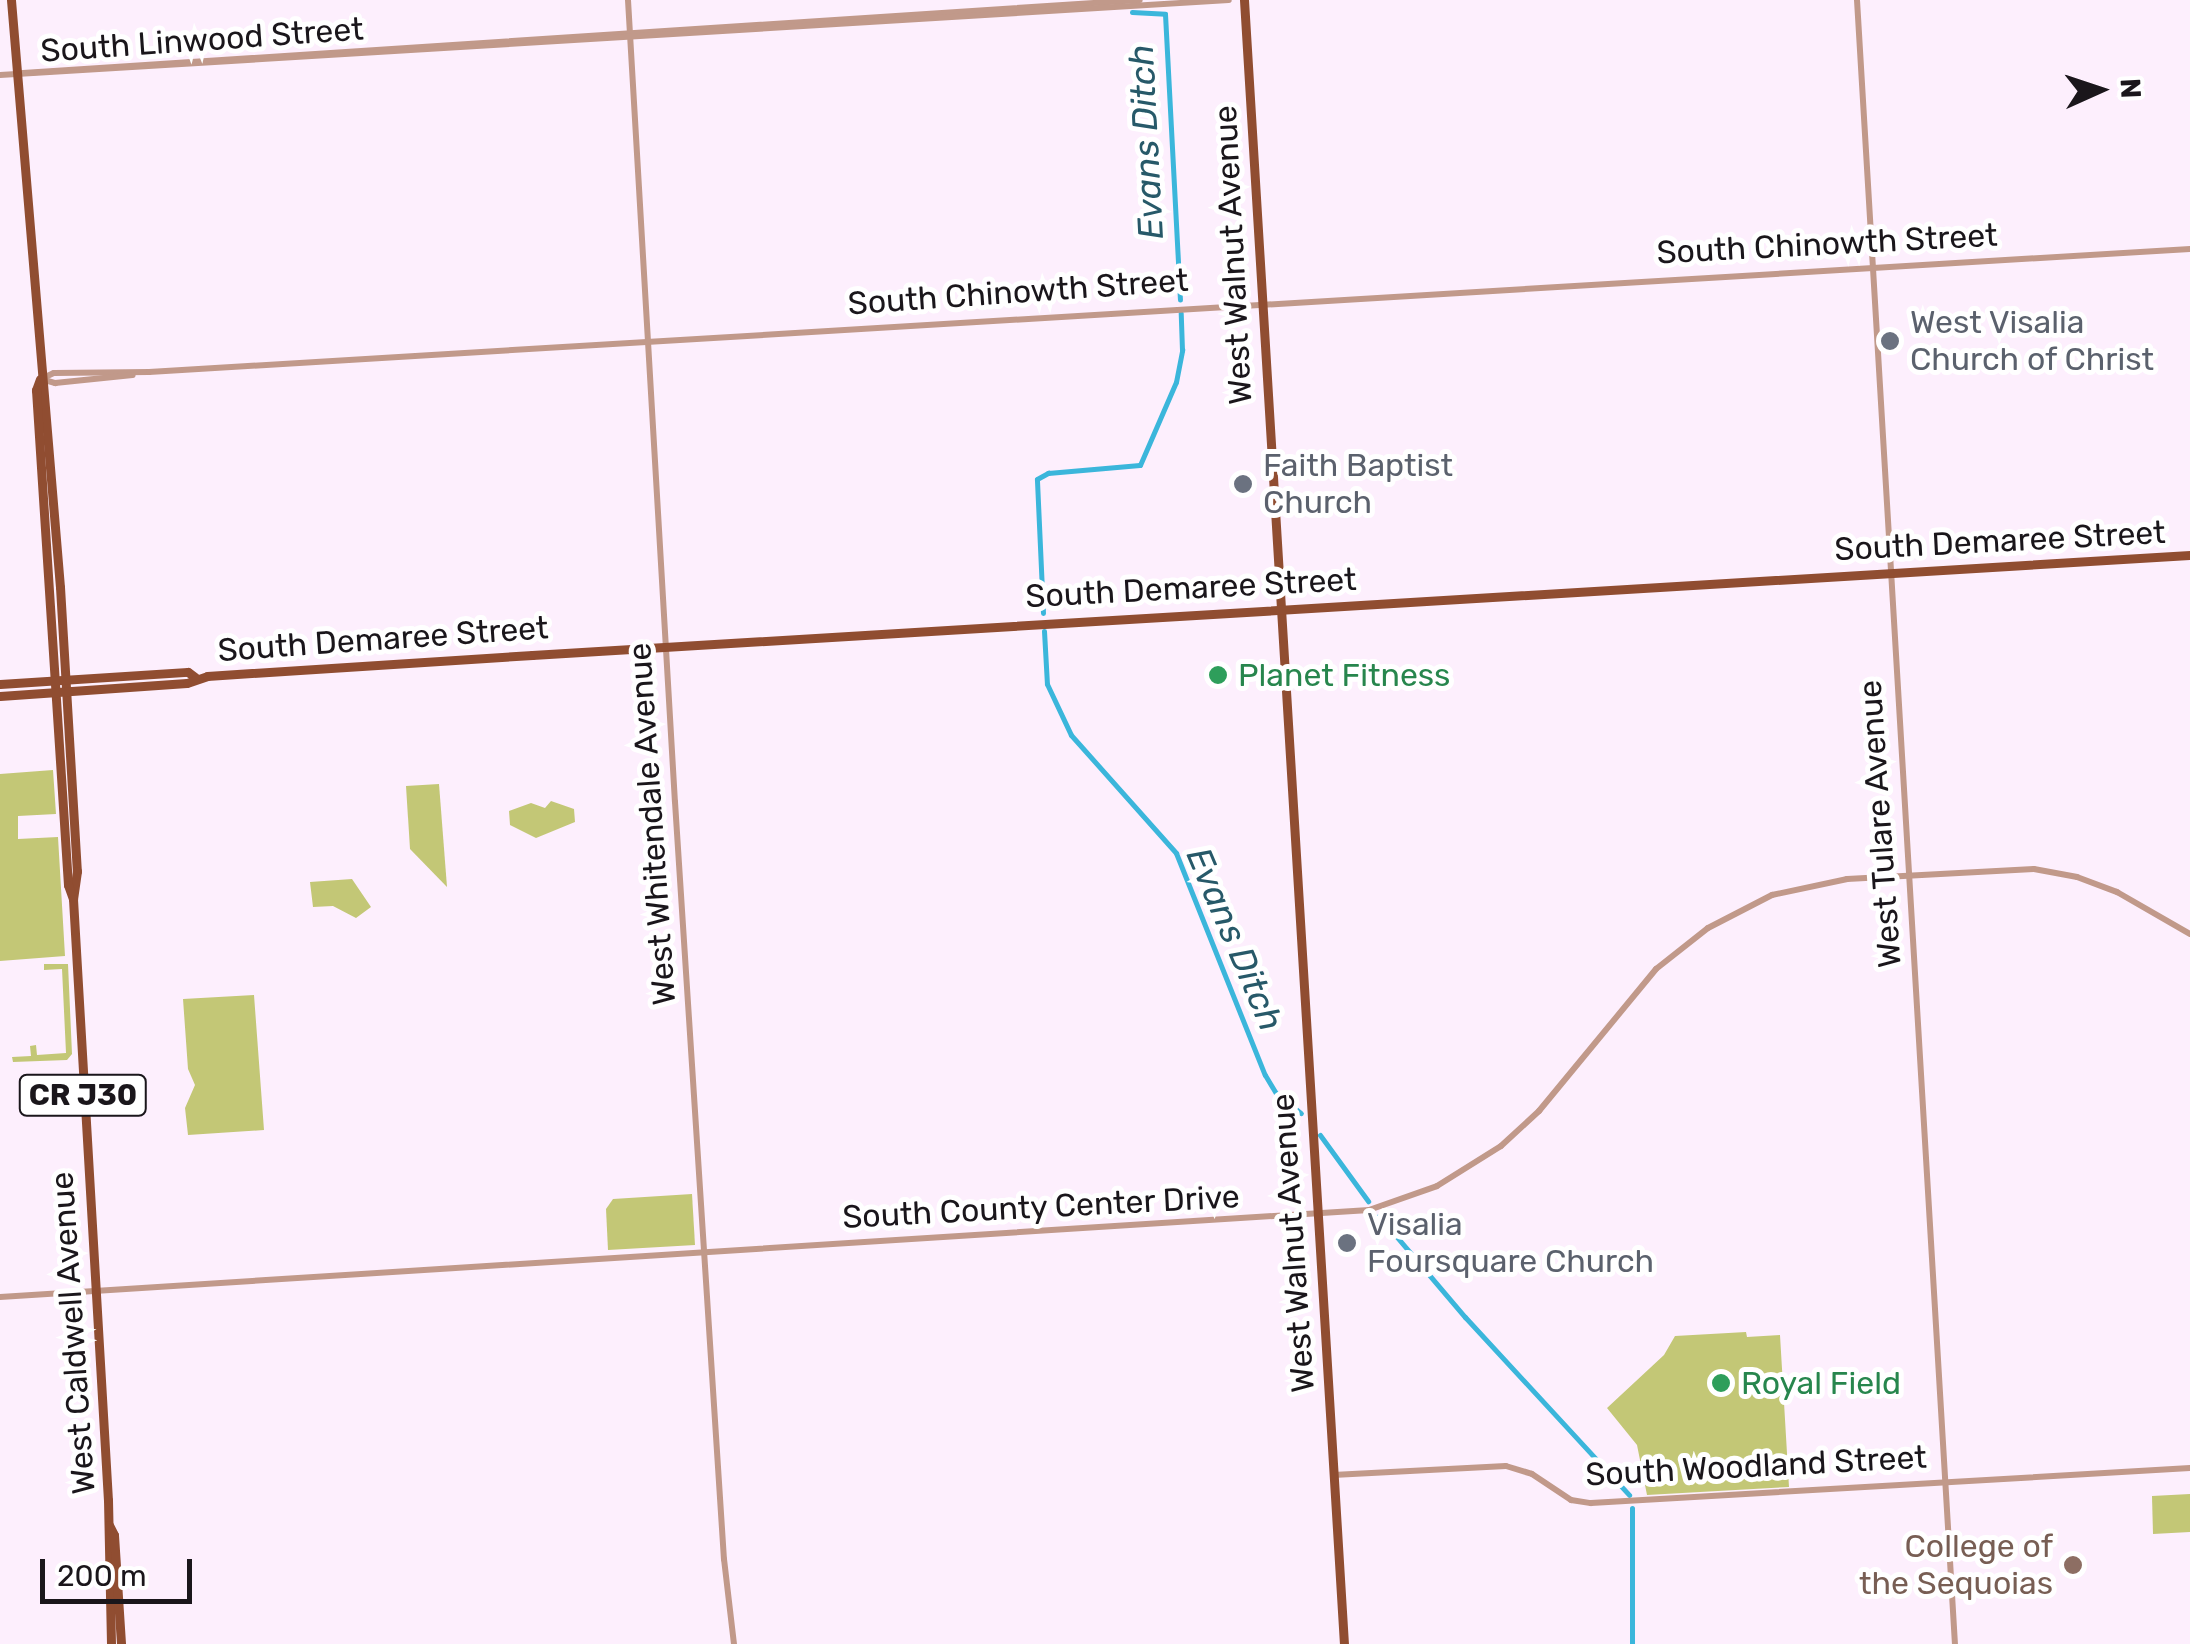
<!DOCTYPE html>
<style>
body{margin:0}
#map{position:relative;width:2190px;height:1644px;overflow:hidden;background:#fdeffd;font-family:Rubik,sans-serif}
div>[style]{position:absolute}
.green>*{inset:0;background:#c3c776}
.canal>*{height:5px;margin:-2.5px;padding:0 2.5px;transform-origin:2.5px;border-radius:2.5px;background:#3bb6db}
.minor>*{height:6px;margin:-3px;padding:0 3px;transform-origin:3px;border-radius:3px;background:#c1998a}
.major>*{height:9px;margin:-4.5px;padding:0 4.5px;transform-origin:4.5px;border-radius:4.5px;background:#904d31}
.dots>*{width:28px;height:28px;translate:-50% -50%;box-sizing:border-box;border:5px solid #fff;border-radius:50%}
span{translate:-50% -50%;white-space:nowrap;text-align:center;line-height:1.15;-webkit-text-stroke:10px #fff;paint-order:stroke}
.shield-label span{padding:2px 8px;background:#fff;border:2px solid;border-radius:8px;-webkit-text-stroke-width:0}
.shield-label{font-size:30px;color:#1a161b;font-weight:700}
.street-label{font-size:32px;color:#1a161b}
.worship-label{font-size:32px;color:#5b616d}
.left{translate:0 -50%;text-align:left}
.leisure-label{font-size:32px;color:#27864d}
.education-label{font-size:32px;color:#785e54}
.right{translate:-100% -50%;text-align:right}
.water-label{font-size:35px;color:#275969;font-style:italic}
.north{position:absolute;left:2050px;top:40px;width:100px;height:100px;-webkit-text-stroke:8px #fff;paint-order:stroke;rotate:87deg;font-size:28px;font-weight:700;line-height:40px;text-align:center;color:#1a161b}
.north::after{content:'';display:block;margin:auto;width:35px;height:45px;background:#1a161b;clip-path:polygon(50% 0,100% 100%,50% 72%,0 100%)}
.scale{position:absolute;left:40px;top:1559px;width:152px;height:45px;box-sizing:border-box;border:5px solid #1a161b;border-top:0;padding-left:12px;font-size:30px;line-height:35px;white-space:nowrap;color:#1a161b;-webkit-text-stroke:8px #fff;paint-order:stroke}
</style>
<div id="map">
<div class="green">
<div style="clip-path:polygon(53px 770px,56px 814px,18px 816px,18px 839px,58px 837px,65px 956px,0 961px,0 774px)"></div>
<div style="clip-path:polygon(439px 784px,447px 887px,410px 849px,406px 786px)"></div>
<div style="clip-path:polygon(551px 801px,574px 809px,575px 822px,536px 838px,510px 825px,509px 811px,531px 803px,545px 808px)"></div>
<div style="clip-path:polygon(352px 879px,371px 907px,356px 918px,333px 906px,313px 907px,310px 882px)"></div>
<div style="clip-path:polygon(44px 964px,68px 964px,72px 1054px,67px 1060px,13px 1062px,12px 1057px,31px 1056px,30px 1046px,36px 1045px,37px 1055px,66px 1053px,62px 969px,44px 970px)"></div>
<div style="clip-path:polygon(254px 995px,264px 1130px,188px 1135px,185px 1108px,195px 1085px,188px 1069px,183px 999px)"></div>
<div style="clip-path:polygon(692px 1194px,695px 1245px,608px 1250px,606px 1209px,613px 1199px)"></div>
<div style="clip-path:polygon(1746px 1332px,1747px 1337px,1780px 1335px,1789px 1487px,1647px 1495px,1637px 1445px,1607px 1408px,1664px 1355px,1675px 1336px)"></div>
<div style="clip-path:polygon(2190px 1494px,2190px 1532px,2153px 1534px,2152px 1496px)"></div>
</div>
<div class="canal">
<div style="left:1132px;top:12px;width:33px;rotate:3deg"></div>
<div style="left:1165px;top:14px;width:286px;rotate:87deg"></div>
<div style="left:1043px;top:613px;width:134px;rotate:-92.6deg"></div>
<div style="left:1037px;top:479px;width:13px;rotate:-29deg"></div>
<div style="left:1048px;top:473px;width:92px;rotate:-5deg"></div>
<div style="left:1140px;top:465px;width:90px;rotate:-66.6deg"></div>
<div style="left:1176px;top:382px;width:33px;rotate:-79deg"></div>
<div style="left:1182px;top:350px;width:37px;rotate:-92deg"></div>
<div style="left:1044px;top:631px;width:53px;rotate:86.8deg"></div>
<div style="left:1047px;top:684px;width:56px;rotate:64.8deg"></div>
<div style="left:1071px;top:735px;width:158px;rotate:48.3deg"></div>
<div style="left:1176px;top:853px;width:239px;rotate:68.2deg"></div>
<div style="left:1265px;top:1075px;width:21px;rotate:59deg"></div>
<div style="left:1276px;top:1093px;width:32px;rotate:39deg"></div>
<div style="left:1320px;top:1135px;width:82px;rotate:54deg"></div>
<div style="left:1379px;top:1216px;width:133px;rotate:49.6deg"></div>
<div style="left:1465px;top:1317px;width:242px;rotate:47.3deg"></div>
<div style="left:1632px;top:1644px;width:136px;rotate:-90deg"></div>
</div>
<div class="minor">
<div style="left:628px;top:0;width:803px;rotate:86.65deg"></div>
<div style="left:675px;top:802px;width:759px;rotate:86.3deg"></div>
<div style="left:724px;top:1559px;width:86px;rotate:83.3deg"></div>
<div style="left:1857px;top:0;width:1647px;rotate:86.59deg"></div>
<div style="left:23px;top:73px;width:1119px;rotate:-3.74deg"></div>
<div style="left:0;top:75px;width:1231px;rotate:-3.49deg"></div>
<div style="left:41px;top:379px;width:14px;rotate:-25deg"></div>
<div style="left:54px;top:373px;width:95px;rotate:-0.6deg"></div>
<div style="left:149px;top:372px;width:2045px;rotate:-3.45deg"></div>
<div style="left:41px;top:379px;width:15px;rotate:16deg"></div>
<div style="left:55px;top:383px;width:78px;rotate:-5.9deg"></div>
<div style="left:0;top:1297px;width:1372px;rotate:-3.64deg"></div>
<div style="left:1369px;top:1210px;width:72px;rotate:-19.4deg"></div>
<div style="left:1437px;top:1186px;width:75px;rotate:-32deg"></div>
<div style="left:1501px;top:1146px;width:52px;rotate:-42.6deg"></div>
<div style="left:1539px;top:1111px;width:184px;rotate:-50.5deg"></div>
<div style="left:1656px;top:969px;width:66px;rotate:-38.3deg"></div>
<div style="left:1708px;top:928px;width:72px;rotate:-27.3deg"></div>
<div style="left:1772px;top:895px;width:77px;rotate:-12deg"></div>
<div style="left:1847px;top:879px;width:187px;rotate:-3.1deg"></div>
<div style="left:2034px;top:869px;width:44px;rotate:10.5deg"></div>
<div style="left:2077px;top:877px;width:43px;rotate:20.6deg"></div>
<div style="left:2117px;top:892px;width:84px;rotate:29.9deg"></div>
<div style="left:1333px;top:1475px;width:173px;rotate:-3deg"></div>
<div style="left:1506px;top:1466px;width:27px;rotate:17deg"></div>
<div style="left:1532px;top:1474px;width:47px;rotate:33.7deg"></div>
<div style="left:1571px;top:1500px;width:20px;rotate:9deg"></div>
<div style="left:1591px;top:1503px;width:600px;rotate:-3.34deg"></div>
</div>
<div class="major">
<div style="left:11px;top:0;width:589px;rotate:85.23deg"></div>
<div style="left:60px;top:587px;width:285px;rotate:86.6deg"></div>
<div style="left:77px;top:871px;width:28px;rotate:98deg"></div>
<div style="left:1244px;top:0;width:1647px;rotate:86.52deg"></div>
<div style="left:40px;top:379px;width:12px;rotate:110deg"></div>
<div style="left:36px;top:390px;width:496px;rotate:86.3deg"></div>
<div style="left:68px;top:885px;width:15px;rotate:70deg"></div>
<div style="left:73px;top:899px;width:602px;rotate:86.67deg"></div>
<div style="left:108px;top:1500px;width:144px;rotate:88.8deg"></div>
<div style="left:0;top:684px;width:188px;rotate:-3.7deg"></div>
<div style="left:188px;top:672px;width:9px;rotate:36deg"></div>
<div style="left:0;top:696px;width:187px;rotate:-4deg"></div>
<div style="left:187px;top:683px;width:21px;rotate:-19deg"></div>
<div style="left:207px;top:676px;width:326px;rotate:-3.7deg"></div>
<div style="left:532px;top:655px;width:1661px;rotate:-3.45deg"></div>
<div style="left:109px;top:1525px;width:11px;rotate:63deg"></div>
<div style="left:114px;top:1535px;width:109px;rotate:86.3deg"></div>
</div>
<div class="dots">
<div style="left:1890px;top:341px;background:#6b7280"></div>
<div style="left:1243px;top:484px;background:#6b7280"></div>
<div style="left:1218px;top:675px;background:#2e9e5b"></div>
<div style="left:1347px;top:1243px;background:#6b7280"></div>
<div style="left:1721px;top:1383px;background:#2e9e5b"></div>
<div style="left:2073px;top:1565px;background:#8d6e63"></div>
</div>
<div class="shield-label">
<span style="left:83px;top:1095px">CR J30</span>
</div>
<div class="street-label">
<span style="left:202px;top:40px;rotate:-4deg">South Linwood Street</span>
<span style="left:1827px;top:244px;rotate:-3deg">South Chinowth Street</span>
<span style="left:1233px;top:255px;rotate:-93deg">West Walnut Avenue</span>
<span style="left:1018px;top:292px;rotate:-4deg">South Chinowth Street</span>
<span style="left:2000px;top:541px;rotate:-3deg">South Demaree Street</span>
<span style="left:1191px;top:588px;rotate:-3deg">South Demaree Street</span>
<span style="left:383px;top:639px;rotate:-4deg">South Demaree Street</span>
<span style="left:652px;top:824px;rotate:-94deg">West Whitendale Avenue</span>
<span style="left:1880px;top:824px;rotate:-94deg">West Tulare Avenue</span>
<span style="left:1041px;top:1207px;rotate:-3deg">South County Center Drive</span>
<span style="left:1293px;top:1243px;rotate:-94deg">West Walnut Avenue</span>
<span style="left:73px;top:1333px;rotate:-94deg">West Caldwell Avenue</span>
<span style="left:1756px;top:1466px;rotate:-3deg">South Woodland Street</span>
</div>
<div class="worship-label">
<span class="left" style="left:1910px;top:341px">West Visalia<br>Church of Christ</span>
<span class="left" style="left:1263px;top:484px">Faith Baptist<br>Church</span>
<span class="left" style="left:1367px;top:1243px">Visalia<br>Foursquare Church</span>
</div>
<div class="leisure-label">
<span class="left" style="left:1238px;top:675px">Planet Fitness</span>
<span class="left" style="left:1741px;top:1383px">Royal Field</span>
</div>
<div class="education-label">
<span class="right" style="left:2053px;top:1565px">College of<br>the Sequoias</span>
</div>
<div class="water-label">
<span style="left:1146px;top:142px;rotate:-93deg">Evans Ditch</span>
<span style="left:1235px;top:939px;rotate:67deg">Evans Ditch</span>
</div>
<div class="north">N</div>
<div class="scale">200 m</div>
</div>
